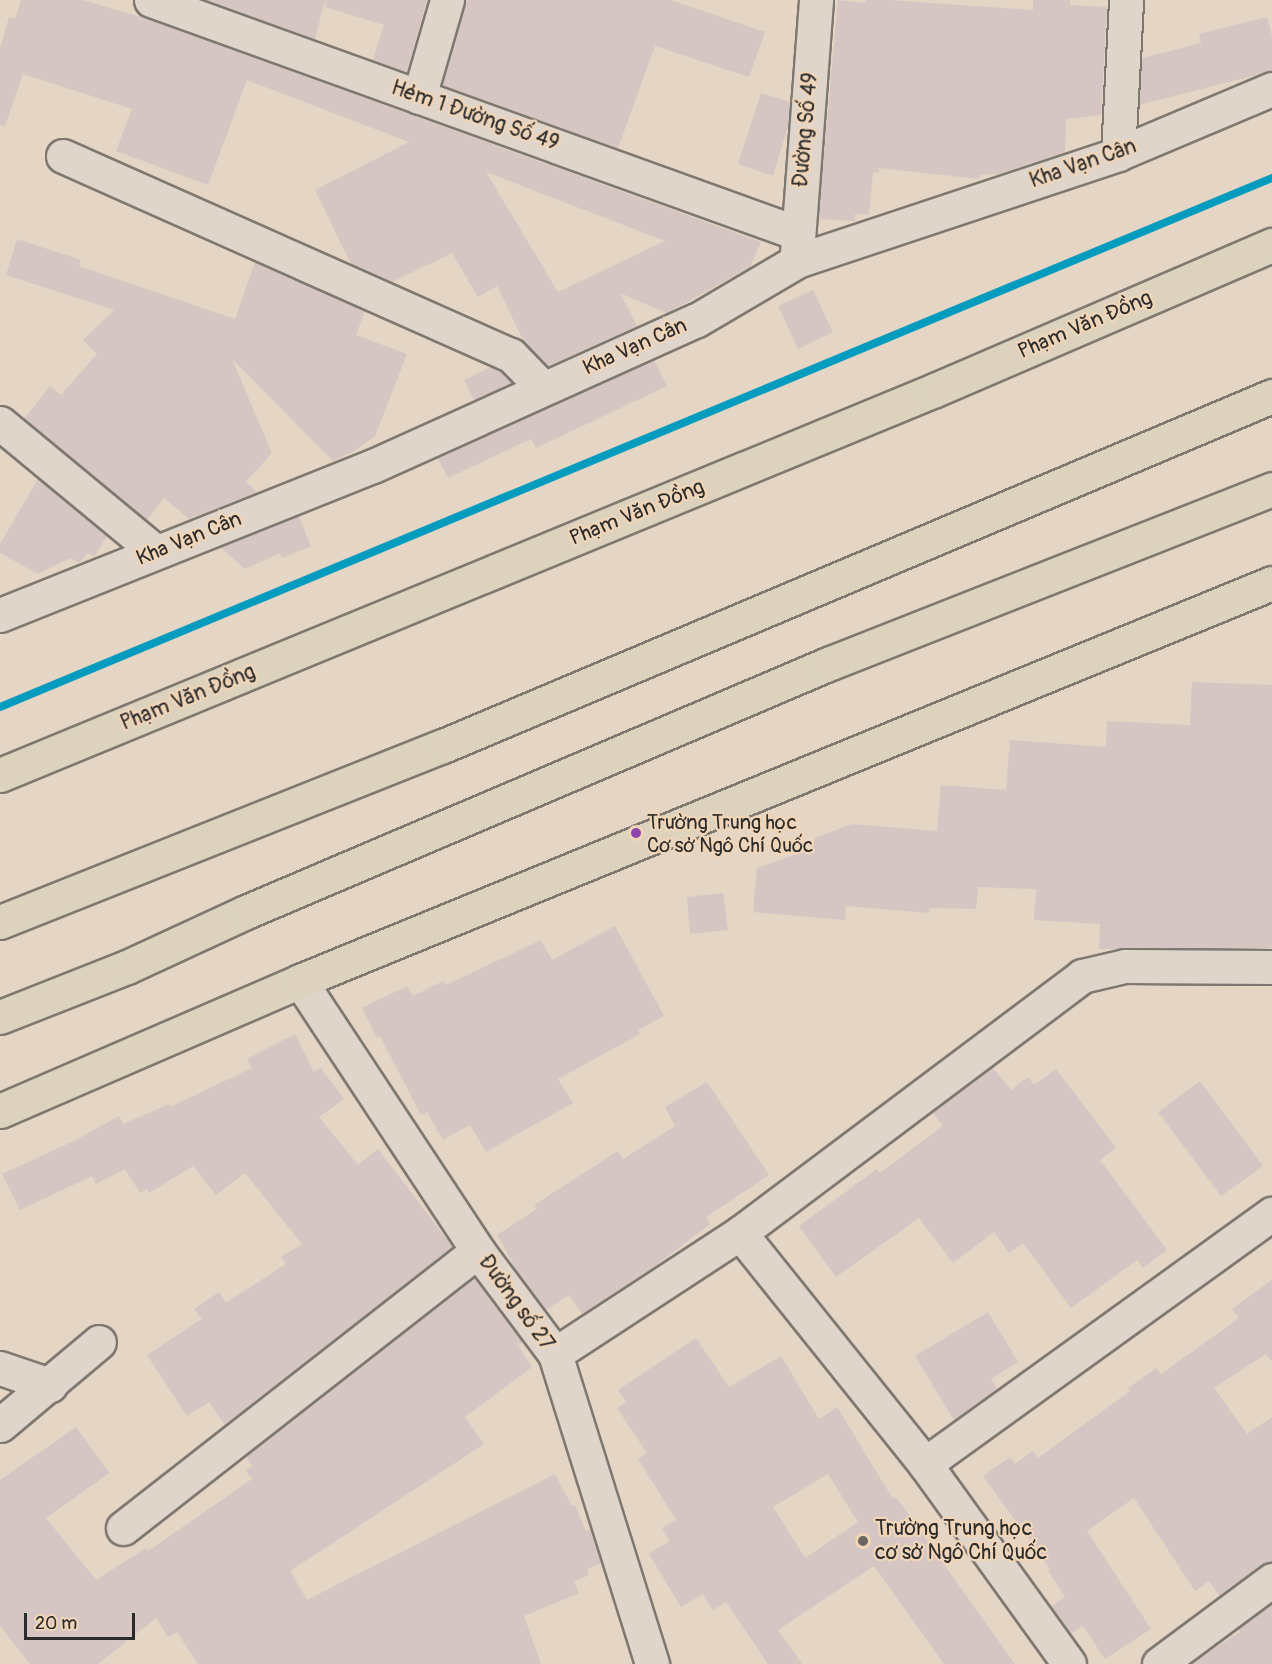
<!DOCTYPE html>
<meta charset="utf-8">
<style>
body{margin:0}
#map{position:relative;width:1272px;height:1664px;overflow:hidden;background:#e4d5c5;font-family:Pangolin,sans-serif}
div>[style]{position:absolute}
.building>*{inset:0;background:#d5c6c3}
.roads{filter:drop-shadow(2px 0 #7e7870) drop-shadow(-2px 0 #7e7870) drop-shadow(0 2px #7e7870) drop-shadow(0 -2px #7e7870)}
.minor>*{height:33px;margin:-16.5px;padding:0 16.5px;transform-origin:16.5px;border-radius:16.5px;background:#dfd5ca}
.major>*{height:33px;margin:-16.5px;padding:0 16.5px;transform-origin:16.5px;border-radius:16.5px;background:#dcd2be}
.highway>*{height:33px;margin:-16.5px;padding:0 16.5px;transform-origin:16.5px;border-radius:16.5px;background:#dcd2be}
.rail-1>*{height:8px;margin:-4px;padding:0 4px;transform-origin:4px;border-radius:4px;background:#049cbe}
.dots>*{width:16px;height:16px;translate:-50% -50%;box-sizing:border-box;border:3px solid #f1d5b8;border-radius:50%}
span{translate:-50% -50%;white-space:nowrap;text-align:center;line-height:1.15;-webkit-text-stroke:4.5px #f1d5b8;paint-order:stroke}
.bus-label{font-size:20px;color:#2b2b2b}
.left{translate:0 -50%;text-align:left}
.street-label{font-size:21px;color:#2b2b2b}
.poi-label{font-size:21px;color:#2b2b2b}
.scale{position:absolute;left:24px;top:1613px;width:111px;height:27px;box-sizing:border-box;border:3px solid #2b2b2b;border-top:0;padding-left:8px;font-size:18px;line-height:21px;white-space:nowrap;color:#2b2b2b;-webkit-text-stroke:4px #f1d5b8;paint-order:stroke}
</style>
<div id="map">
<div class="building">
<div style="clip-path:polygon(evenodd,21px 0,83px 0,148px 19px,761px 242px,750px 267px,667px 313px,620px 293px,637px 326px,548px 366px,524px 342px,497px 286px,478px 297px,452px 253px,392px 282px,351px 264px,315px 190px,409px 142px,247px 80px,208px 185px,116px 151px,132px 109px,23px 74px,5px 126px,0 125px,0 48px,9px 17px,15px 19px,21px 0,486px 172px,556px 199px,665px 241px,558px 292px,486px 172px)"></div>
<div style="clip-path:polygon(206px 0,325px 0,315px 39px)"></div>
<div style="clip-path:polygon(326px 0,427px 0,407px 72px,373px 60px,384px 25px,325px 7px)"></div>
<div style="clip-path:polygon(465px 0,671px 0,765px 32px,749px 77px,655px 46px,618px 148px,442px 85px)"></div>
<div style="clip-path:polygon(838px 0,866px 3px,866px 0,888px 0,1033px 10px,1033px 0,1070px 0,1070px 5px,1107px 7px,1101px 115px,1066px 119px,1065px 152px,998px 174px,980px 175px,979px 179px,879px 168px,879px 173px,873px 172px,869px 215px,855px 214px,855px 221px,818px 219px)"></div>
<div style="clip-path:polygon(1267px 17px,1272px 36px,1272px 71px,1139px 105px,1142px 58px,1201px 43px,1199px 34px)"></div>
<div style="clip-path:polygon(761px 93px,790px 102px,788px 126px,773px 176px,738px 164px)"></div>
<div style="clip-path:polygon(17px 239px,81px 260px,79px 266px,235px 319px,255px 262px,365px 311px,356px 335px,407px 354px,375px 436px,356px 450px,333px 461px,232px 359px,272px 453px,246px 482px,257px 492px,189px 519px,164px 498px,147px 520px,24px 419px,50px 386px,61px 395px,97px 354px,83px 340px,114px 310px,6px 275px)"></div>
<div style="clip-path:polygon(813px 290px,833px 332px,798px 349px,778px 306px)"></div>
<div style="clip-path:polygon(654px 360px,667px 386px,536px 448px,531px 439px,448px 478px,437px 458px)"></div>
<div style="clip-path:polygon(491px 367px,500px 371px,512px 383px,474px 400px,464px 380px)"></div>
<div style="clip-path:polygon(38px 479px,107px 536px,94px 557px,88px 553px,79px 563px,70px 558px,38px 574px,0 553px,0 544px)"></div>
<div style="clip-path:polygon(299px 516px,311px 546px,282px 558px,280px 553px,245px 569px,220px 547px)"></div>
<div style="clip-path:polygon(1192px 682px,1272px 685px,1272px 948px,1099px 949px,1100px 924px,1034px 920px,1036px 889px,978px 887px,976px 909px,930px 908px,929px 913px,846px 906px,845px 920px,753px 912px,757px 868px,813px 848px,815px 838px,852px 824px,937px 831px,941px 785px,1006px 790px,1010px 740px,1106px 747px,1107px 721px,1190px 725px)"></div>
<div style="clip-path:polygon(723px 893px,728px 930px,690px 934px,687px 897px)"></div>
<div style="clip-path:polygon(615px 926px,664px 1016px,638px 1030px,640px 1034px,558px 1079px,573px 1103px,486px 1152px,470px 1125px,443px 1140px,427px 1112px,421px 1115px,380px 1036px,377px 1038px,362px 1008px,407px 986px,413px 996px,443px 981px,446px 985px,541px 940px,552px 960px)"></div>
<div style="clip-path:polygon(295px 1034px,314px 1072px,320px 1067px,344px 1099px,319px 1117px,358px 1165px,378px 1149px,453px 1247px,225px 1425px,209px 1402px,187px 1416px,147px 1355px,202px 1319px,194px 1309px,219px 1292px,226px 1303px,286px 1264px,281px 1257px,302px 1244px,245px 1173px,216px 1195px,193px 1166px,149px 1193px,147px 1189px,140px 1193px,125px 1169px,96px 1184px,92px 1176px,20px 1210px,2px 1174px,74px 1141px,119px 1116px,123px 1124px,169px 1104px,170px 1107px,252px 1068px,247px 1059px)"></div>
<div style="clip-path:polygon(992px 1067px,1011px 1090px,1028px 1077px,1034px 1085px,1056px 1069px,1116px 1148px,1100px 1160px,1167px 1250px,1143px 1268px,1137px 1260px,1071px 1308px,1023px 1243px,1009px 1253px,994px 1232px,953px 1263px,919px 1218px,836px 1277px,799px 1226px,877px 1169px,880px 1173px,943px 1126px,932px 1112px)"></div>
<div style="clip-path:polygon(1200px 1081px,1263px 1166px,1221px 1196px,1158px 1112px)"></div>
<div style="clip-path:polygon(707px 1082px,769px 1175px,706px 1217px,710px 1224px,655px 1266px,582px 1314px,569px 1295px,546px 1310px,521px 1278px,497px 1235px,537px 1209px,534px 1205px,618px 1151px,623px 1159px,675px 1126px,665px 1107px)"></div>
<div style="clip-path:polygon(474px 1278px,523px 1342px,518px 1346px,532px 1367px,465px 1417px,484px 1444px,290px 1571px,307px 1600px,555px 1474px,572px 1506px,575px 1505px,586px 1531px,590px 1529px,601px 1563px,587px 1569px,589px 1575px,574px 1582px,579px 1593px,524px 1616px,541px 1664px,198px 1664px,177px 1632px,168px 1637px,156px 1618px,98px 1664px,30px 1664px,0 1626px,0 1480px,76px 1427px,109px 1473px,46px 1518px,96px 1580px,146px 1548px,148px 1551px,252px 1479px,245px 1470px,252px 1466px,246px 1456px)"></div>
<div style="clip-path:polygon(1272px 1280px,1272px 1362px,1266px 1354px,1214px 1388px,1247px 1434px,1272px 1417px,1272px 1562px,1261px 1565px,1219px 1596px,1209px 1581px,1195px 1591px,1134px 1498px,1087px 1531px,1151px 1629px,1105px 1659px,1083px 1626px,1071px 1634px,1066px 1628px,1052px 1606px,1065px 1597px,1048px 1570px,1050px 1569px,983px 1476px,1010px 1457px,1015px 1464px,1033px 1451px,1038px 1458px,1130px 1391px,1128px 1388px,1156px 1368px,1161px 1374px,1239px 1318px,1232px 1309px)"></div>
<div style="clip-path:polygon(988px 1312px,1018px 1362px,991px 1379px,997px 1389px,954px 1420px,915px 1356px)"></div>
<div style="clip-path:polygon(evenodd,696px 1338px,729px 1387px,781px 1356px,819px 1419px,837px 1407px,893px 1499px,896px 1497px,1015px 1664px,944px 1664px,874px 1566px,778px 1630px,802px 1664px,768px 1664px,726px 1602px,712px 1610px,703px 1594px,681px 1607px,649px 1554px,670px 1541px,662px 1528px,676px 1520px,638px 1459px,647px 1453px,617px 1408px,626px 1402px,618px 1390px,696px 1338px,828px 1474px,858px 1522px,805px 1558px,773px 1507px,828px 1474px)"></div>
<div style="clip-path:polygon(1272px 1603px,1272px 1664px,1190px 1664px,1240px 1632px,1238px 1629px)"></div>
</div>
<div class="roads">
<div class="minor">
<div style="left:151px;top:0;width:687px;rotate:19.83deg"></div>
<div style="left:419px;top:97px;width:101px;rotate:-73.9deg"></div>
<div style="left:1118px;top:154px;width:154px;rotate:-87deg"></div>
<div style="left:63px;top:156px;width:490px;rotate:24deg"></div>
<div style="left:511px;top:355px;width:46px;rotate:45.9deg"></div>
<div style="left:797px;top:253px;width:254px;rotate:-85.7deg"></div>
<div style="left:0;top:423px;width:202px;rotate:39.6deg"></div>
<div style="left:0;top:615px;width:402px;rotate:-21.8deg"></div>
<div style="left:373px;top:466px;width:355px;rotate:-24.3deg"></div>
<div style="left:697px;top:320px;width:116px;rotate:-30.5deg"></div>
<div style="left:797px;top:261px;width:338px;rotate:-18.4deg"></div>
<div style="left:1118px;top:154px;width:167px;rotate:-22.9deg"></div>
<div style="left:300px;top:981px;width:323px;rotate:56.6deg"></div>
<div style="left:478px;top:1251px;width:129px;rotate:53.2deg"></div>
<div style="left:555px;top:1354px;width:325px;rotate:72.6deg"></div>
<div style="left:740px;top:1233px;width:296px;rotate:51.3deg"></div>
<div style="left:925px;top:1464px;width:246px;rotate:54.2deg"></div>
<div style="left:555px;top:1354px;width:221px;rotate:-33.2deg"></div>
<div style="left:740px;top:1233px;width:428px;rotate:-36.9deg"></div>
<div style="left:1082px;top:976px;width:44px;rotate:-13.1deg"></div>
<div style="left:1125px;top:966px;width:147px;rotate:0.4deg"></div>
<div style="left:0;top:1368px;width:53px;rotate:18.8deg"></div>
<div style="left:0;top:1425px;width:129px;rotate:-40deg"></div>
<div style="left:925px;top:1464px;width:428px;rotate:-35.8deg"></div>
<div style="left:123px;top:1528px;width:450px;rotate:-38deg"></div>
<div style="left:1159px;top:1664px;width:141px;rotate:-36.6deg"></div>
</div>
<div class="major">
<div style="left:0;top:775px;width:1011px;rotate:-22.38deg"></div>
<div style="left:935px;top:390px;width:367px;rotate:-23.3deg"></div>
<div style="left:0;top:1111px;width:327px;rotate:-23.4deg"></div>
<div style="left:300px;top:981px;width:1050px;rotate:-22.27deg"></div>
</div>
<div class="highway">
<div style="left:0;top:922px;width:477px;rotate:-21.7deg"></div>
<div style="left:443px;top:746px;width:900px;rotate:-22.89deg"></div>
<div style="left:0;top:1017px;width:136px;rotate:-21.5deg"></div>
<div style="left:127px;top:967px;width:131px;rotate:-24.8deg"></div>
<div style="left:246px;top:912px;width:633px;rotate:-23.08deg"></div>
<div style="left:828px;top:664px;width:477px;rotate:-21.5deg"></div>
</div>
</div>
<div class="rail-1">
<div style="left:0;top:707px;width:1378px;rotate:-22.58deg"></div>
</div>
<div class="dots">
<div style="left:636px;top:833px;background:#8e44ad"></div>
<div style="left:863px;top:1541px;background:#6c6661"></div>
</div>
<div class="bus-label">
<span class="left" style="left:647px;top:834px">Trường Trung học<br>Cơ sở Ngô Chí Quốc</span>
</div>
<div class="street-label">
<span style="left:475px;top:116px;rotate:19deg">Hẻm 1 Đường Số 49</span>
<span style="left:806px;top:130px;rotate:-85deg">Đường Số 49</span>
<span style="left:1083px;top:164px;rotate:-19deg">Kha Vạn Cân</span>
<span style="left:1085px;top:325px;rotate:-23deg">Phạm Văn Đồng</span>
<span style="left:635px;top:347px;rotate:-24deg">Kha Vạn Cân</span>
<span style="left:637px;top:513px;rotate:-22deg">Phạm Văn Đồng</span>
<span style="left:189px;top:539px;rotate:-22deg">Kha Vạn Cân</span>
<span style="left:188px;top:698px;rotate:-22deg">Phạm Văn Đồng</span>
<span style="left:516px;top:1303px;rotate:54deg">Đường số 27</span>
</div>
<div class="poi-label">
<span class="left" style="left:875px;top:1541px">Trường Trung học<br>cơ sở Ngô Chí Quốc</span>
</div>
<div class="scale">20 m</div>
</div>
